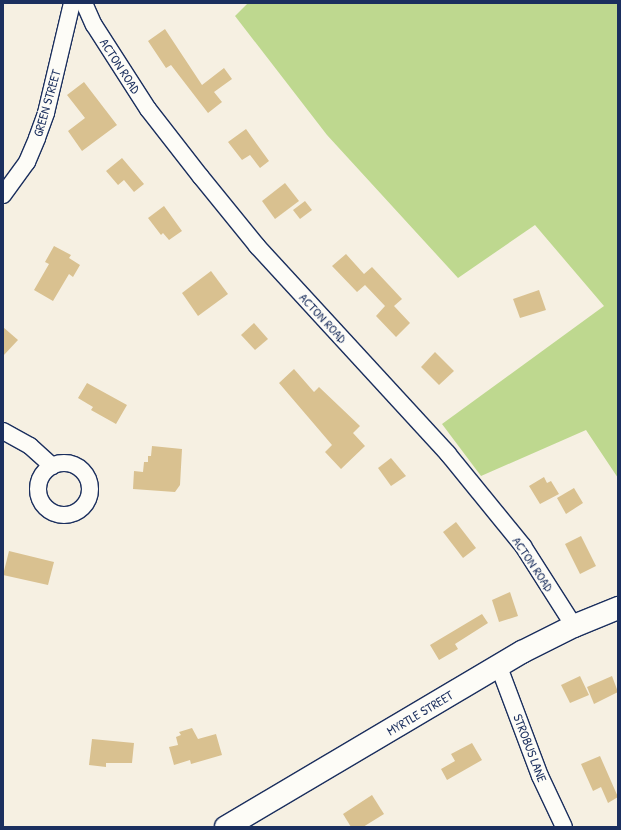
<!DOCTYPE html>
<style>
body{margin:0}
#map{position:relative;width:621px;height:830px;overflow:hidden;background:#f6f0e2;font-family:"Patrick Hand",sans-serif}
div>[style]{position:absolute}
.green>*{inset:0;background:#bed88f}
.building>*{inset:0;background:#d9c190}
.roads{filter:drop-shadow(1px 0 #1b2f5e) drop-shadow(-1px 0 #1b2f5e) drop-shadow(0 1px #1b2f5e) drop-shadow(0 -1px #1b2f5e)}
.street>*{height:16px;margin:-8px;padding:0 8px;transform-origin:8px;border-radius:8px;background:#fdfcf7}
.street>.ring{margin:-8px;padding:0;box-sizing:content-box;background:none;border:16px solid #fdfcf7;border-radius:50%}
.secondary>*{height:22px;margin:-11px;padding:0 11px;transform-origin:11px;border-radius:11px;background:#fdfcf7}
span{translate:-50% -50%;white-space:nowrap;text-align:center;line-height:1.15;-webkit-text-stroke:4px #fdfcf7;paint-order:stroke}
.street-label{font-size:13px;color:#1b2f5e}
.frame{position:absolute;inset:0;border:4px solid #1b2f5e;pointer-events:none}
</style>
<div id="map">
<div class="green">
<div style="clip-path:polygon(248px 3px,618px 3px,618px 478px,586px 430px,481px 476px,442px 424px,604px 306px,535px 225px,458px 278px,327px 135px,235px 16px)"></div>
</div>
<div class="building">
<div style="clip-path:polygon(165px 29px,202px 85px,224px 68px,232px 79px,214px 92px,222px 102px,208px 113px,171px 65px,166px 68px,148px 41px)"></div>
<div style="clip-path:polygon(84px 82px,117px 125px,82px 151px,68px 131px,85px 118px,67px 95px)"></div>
<div style="clip-path:polygon(246px 129px,269px 161px,260px 168px,250px 155px,242px 160px,228px 142px)"></div>
<div style="clip-path:polygon(122px 158px,144px 184px,134px 192px,124px 180px,118px 185px,106px 171px)"></div>
<div style="clip-path:polygon(285px 183px,299px 201px,275px 219px,262px 201px)"></div>
<div style="clip-path:polygon(305px 201px,312px 210px,300px 219px,293px 210px)"></div>
<div style="clip-path:polygon(164px 206px,182px 231px,169px 240px,163px 233px,161px 235px,148px 218px)"></div>
<div style="clip-path:polygon(54px 246px,71px 255px,69px 258px,80px 265px,73px 277px,69px 274px,53px 301px,34px 290px,49px 264px,45px 262px)"></div>
<div style="clip-path:polygon(346px 254px,364px 274px,372px 267px,402px 299px,394px 306px,410px 323px,396px 337px,376px 316px,385px 306px,365px 285px,357px 292px,332px 266px)"></div>
<div style="clip-path:polygon(211px 271px,228px 294px,198px 316px,182px 293px)"></div>
<div style="clip-path:polygon(539px 290px,546px 310px,520px 318px,513px 299px)"></div>
<div style="clip-path:polygon(254px 323px,268px 339px,255px 350px,241px 335px)"></div>
<div style="clip-path:polygon(3px 327px,18px 340px,3px 356px)"></div>
<div style="clip-path:polygon(435px 352px,454px 371px,439px 385px,421px 367px)"></div>
<div style="clip-path:polygon(294px 369px,314px 392px,319px 387px,360px 426px,353px 433px,365px 446px,341px 469px,325px 452px,332px 445px,279px 383px)"></div>
<div style="clip-path:polygon(87px 383px,127px 405px,116px 424px,91px 410px,93px 407px,78px 398px)"></div>
<div style="clip-path:polygon(152px 446px,182px 449px,180px 485px,175px 492px,133px 489px,134px 471px,143px 472px,144px 462px,148px 462px,148px 456px,151px 456px)"></div>
<div style="clip-path:polygon(391px 458px,406px 476px,391px 486px,378px 468px)"></div>
<div style="clip-path:polygon(544px 477px,547px 483px,551px 481px,559px 494px,540px 504px,529px 486px)"></div>
<div style="clip-path:polygon(574px 488px,583px 503px,566px 514px,557px 498px)"></div>
<div style="clip-path:polygon(456px 522px,476px 548px,463px 558px,443px 532px)"></div>
<div style="clip-path:polygon(581px 536px,596px 566px,580px 574px,565px 544px)"></div>
<div style="clip-path:polygon(9px 551px,54px 562px,48px 585px,3px 575px)"></div>
<div style="clip-path:polygon(510px 592px,518px 616px,499px 622px,492px 600px)"></div>
<div style="clip-path:polygon(482px 614px,488px 623px,455px 644px,458px 649px,439px 660px,430px 645px)"></div>
<div style="clip-path:polygon(580px 676px,589px 695px,570px 703px,561px 685px)"></div>
<div style="clip-path:polygon(612px 676px,618px 692px,594px 704px,587px 687px)"></div>
<div style="clip-path:polygon(192px 728px,198px 739px,216px 734px,222px 755px,191px 764px,190px 760px,174px 765px,169px 747px,178px 745px,176px 737px,181px 735px,179px 732px)"></div>
<div style="clip-path:polygon(92px 739px,134px 743px,132px 763px,106px 763px,106px 767px,89px 765px)"></div>
<div style="clip-path:polygon(472px 743px,482px 760px,447px 780px,441px 769px,455px 761px,451px 754px)"></div>
<div style="clip-path:polygon(600px 756px,618px 797px,608px 803px,601px 787px,593px 791px,581px 764px)"></div>
<div style="clip-path:polygon(372px 795px,384px 814px,363px 827px,351px 827px,343px 814px)"></div>
</div>
<div class="roads">
<div class="street">
<div style="left:84px;top:3px;width:24px;rotate:66deg"></div>
<div style="left:94px;top:25px;width:100px;rotate:57.3deg"></div>
<div style="left:148px;top:109px;width:86px;rotate:52.1deg"></div>
<div style="left:201px;top:177px;width:89px;rotate:50.9deg"></div>
<div style="left:257px;top:246px;width:282px;rotate:47.4deg"></div>
<div style="left:448px;top:454px;width:119px;rotate:50.8deg"></div>
<div style="left:523px;top:546px;width:95px;rotate:57.5deg"></div>
<div style="left:3px;top:195px;width:41px;rotate:-54deg"></div>
<div style="left:27px;top:162px;width:26px;rotate:-67deg"></div>
<div style="left:37px;top:138px;width:27px;rotate:-70deg"></div>
<div style="left:46px;top:113px;width:113px;rotate:-76.7deg"></div>
<div style="left:3px;top:431px;width:31px;rotate:29deg"></div>
<div style="left:30px;top:446px;width:30px;rotate:42deg"></div>
<div class="ring" style="left:38px;top:463px;width:36px;height:36px"></div>
<div style="left:499px;top:667px;width:116px;rotate:69.4deg"></div>
<div style="left:540px;top:776px;width:56px;rotate:64.8deg"></div>
</div>
<div class="secondary">
<div style="left:226px;top:827px;width:344px;rotate:-30.6deg"></div>
<div style="left:522px;top:652px;width:58px;rotate:-26.6deg"></div>
<div style="left:574px;top:626px;width:48px;rotate:-22.2deg"></div>
</div>
</div>
<div class="street-label">
<span style="left:120px;top:66px;rotate:57deg">ACTON ROAD</span>
<span style="left:47px;top:103px;rotate:-74deg">GREEN STREET</span>
<span style="left:323px;top:318px;rotate:47deg">ACTON ROAD</span>
<span style="left:533px;top:564px;rotate:56deg">ACTON ROAD</span>
<span style="left:420px;top:713px;rotate:-31deg">MYRTLE STREET</span>
<span style="left:530px;top:748px;rotate:69deg">STROBUS LANE</span>
</div>
<div class="frame"></div>
</div>
